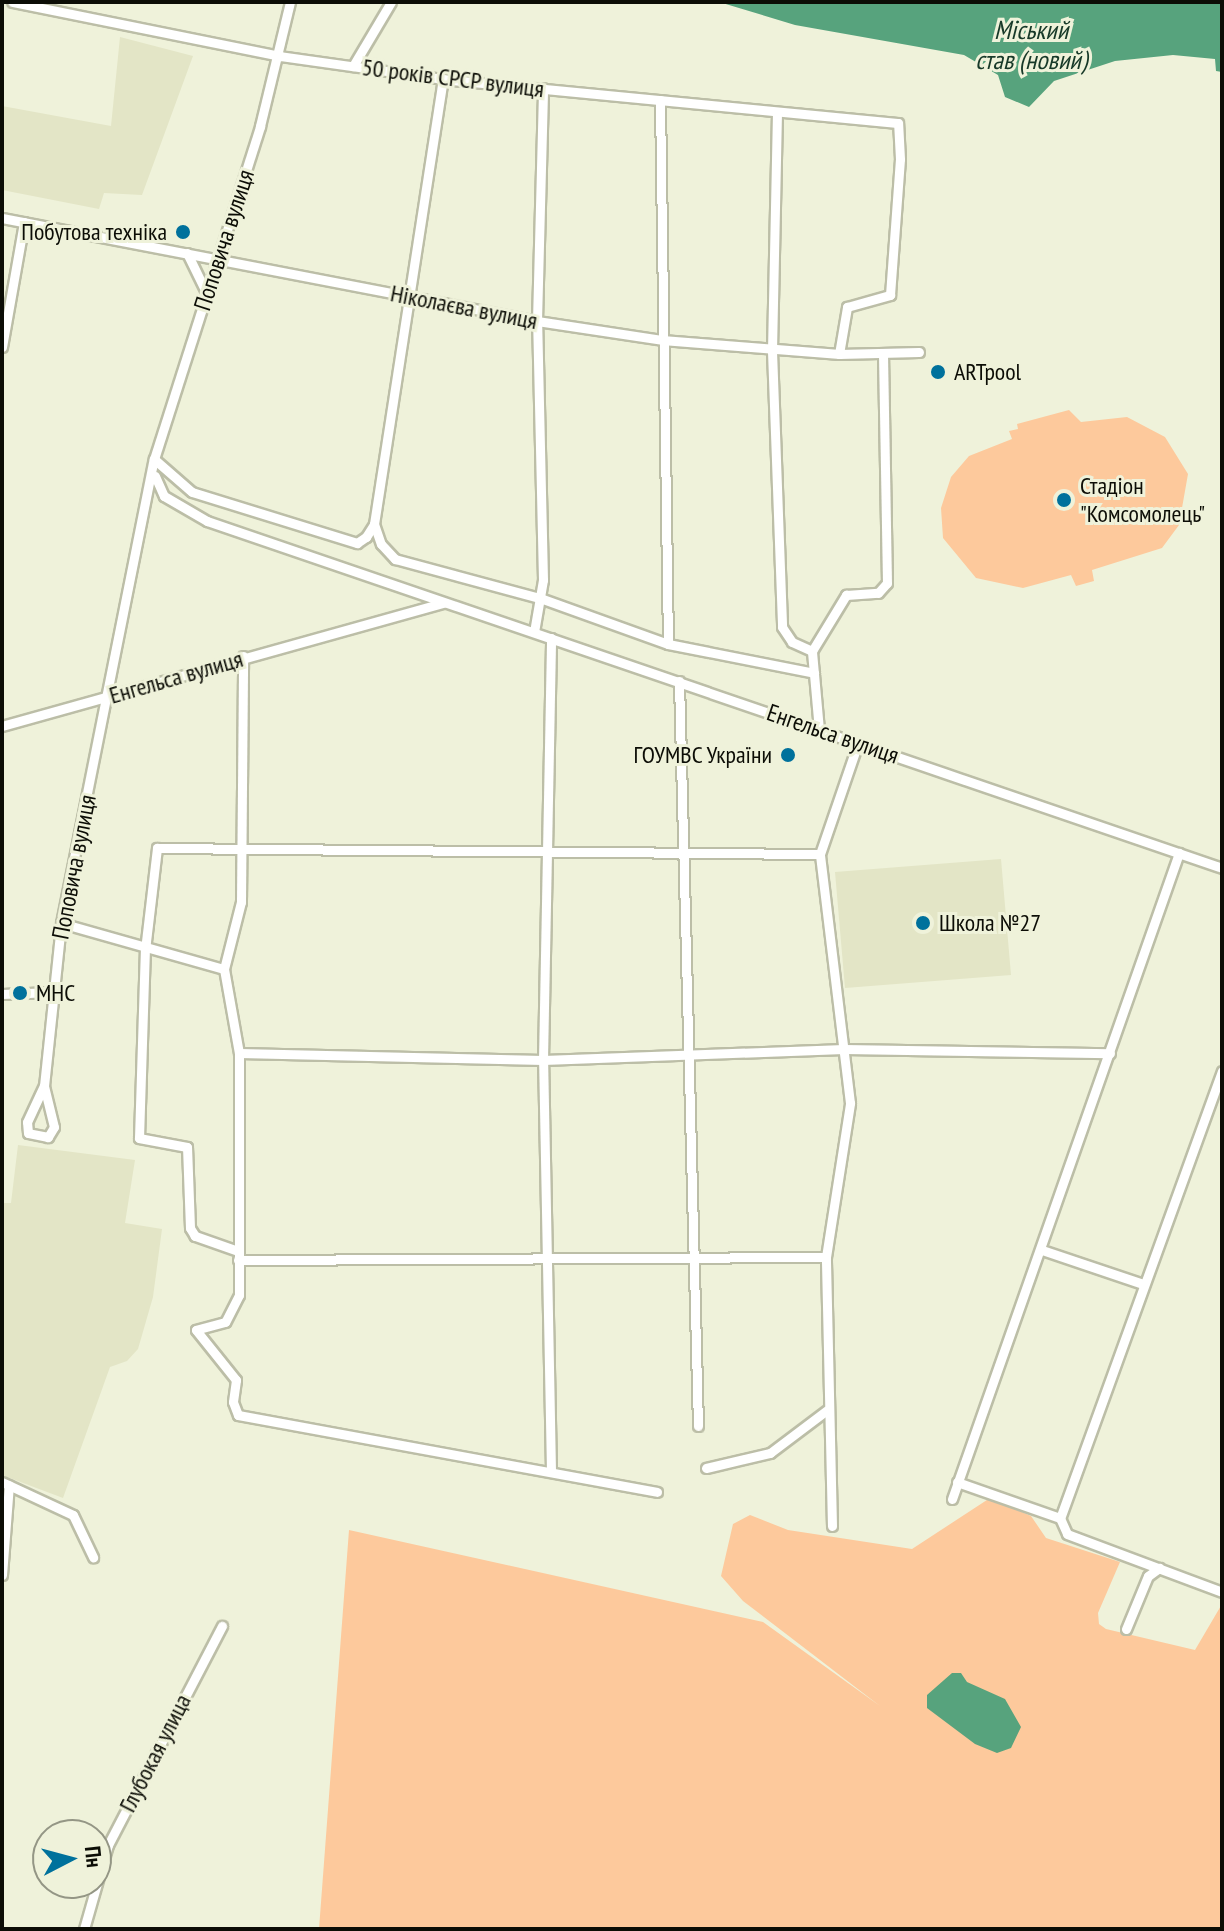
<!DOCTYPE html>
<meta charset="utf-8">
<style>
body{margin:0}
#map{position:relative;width:1224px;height:1931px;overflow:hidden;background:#eff2da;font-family:"PT Sans Narrow",sans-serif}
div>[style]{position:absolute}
.built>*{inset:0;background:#e3e5c6}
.green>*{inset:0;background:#fdc99c}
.water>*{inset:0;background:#57a37d}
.roads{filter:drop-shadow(2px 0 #bcbea7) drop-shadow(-2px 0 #bcbea7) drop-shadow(0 2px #bcbea7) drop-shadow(0 -2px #bcbea7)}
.minor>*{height:9px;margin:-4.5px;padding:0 4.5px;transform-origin:4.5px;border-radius:4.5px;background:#fff}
.dots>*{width:22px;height:22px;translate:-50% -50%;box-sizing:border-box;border:4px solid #eff2da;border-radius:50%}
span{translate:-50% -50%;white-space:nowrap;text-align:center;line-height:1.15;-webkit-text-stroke:6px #eff2da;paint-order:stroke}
.street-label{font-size:24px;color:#0c0d06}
.poi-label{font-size:24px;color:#0c0d06}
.right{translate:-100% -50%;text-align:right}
.left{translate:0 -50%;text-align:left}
.water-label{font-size:26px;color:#173928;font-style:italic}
.frame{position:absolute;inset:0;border:4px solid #0c0d06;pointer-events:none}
.north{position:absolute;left:32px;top:1819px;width:80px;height:80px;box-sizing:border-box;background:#eff2da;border:2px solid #949685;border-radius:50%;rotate:84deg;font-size:22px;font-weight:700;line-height:32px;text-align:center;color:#0c0d06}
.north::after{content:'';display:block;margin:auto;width:28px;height:36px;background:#00719c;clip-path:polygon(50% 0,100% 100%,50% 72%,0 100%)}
</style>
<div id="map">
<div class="built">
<div style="clip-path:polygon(120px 37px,193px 56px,142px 195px,104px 193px,99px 209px,2px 190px,2px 106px,111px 126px)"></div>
<div style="clip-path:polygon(1001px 859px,1011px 975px,845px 988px,835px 872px)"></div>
<div style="clip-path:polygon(18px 1145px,135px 1160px,125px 1223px,162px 1229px,153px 1297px,138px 1349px,127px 1361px,110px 1367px,63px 1498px,2px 1475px,2px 1203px,11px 1203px)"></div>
</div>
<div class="green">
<div style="clip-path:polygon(1069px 410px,1081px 422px,1127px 417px,1165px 437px,1188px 474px,1179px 525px,1162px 548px,1092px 570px,1094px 581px,1076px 586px,1071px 575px,1023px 588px,976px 578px,943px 538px,941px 508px,951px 477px,969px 456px,1012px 439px,1009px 431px,1018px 429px,1017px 424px)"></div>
<div style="clip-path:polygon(990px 1498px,1031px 1516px,1046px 1538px,1120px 1562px,1098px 1613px,1099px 1624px,1106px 1629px,1195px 1650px,1222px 1604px,1222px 1929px,319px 1929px,349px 1530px,763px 1622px,880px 1706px,743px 1601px,721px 1576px,733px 1524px,750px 1515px,788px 1530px,912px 1549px)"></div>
</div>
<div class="water">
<div style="clip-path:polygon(719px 2px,1222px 2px,1222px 72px,1216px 71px,1215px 59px,1173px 55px,1115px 61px,1054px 81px,1029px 107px,1005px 97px,998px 75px,964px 55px,795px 25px)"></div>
<div style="clip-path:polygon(952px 1673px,961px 1673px,967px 1682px,1005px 1699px,1021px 1727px,1011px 1748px,997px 1753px,975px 1744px,927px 1708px,927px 1695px)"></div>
</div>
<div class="roads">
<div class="minor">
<div style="left:353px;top:66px;width:74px;rotate:-59.3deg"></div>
<div style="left:660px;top:100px;width:544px;rotate:89.16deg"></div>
<div style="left:777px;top:112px;width:239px;rotate:91.2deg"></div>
<div style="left:772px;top:351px;width:276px;rotate:87.9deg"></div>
<div style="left:782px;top:627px;width:18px;rotate:56deg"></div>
<div style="left:792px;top:642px;width:22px;rotate:24deg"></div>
<div style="left:2px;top:218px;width:545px;rotate:10.9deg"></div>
<div style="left:537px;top:321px;width:126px;rotate:8.6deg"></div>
<div style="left:662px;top:340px;width:178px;rotate:4.5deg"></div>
<div style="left:839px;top:354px;width:48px;rotate:-80.3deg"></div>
<div style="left:847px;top:307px;width:45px;rotate:-15.6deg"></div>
<div style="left:890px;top:295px;width:136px;rotate:-85.8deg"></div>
<div style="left:900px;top:159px;width:36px;rotate:-93deg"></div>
<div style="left:898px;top:123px;width:457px;rotate:-174.5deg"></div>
<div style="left:443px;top:79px;width:165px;rotate:-172deg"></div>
<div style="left:280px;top:56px;width:273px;rotate:-168.6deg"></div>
<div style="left:187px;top:253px;width:43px;rotate:64deg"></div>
<div style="left:2px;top:347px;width:127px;rotate:-80deg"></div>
<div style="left:839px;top:354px;width:80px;rotate:-1.4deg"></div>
<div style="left:154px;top:459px;width:50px;rotate:41deg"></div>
<div style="left:192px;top:492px;width:173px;rotate:17.2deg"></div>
<div style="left:357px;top:543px;width:11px;rotate:-34deg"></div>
<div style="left:366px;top:537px;width:15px;rotate:-58deg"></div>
<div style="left:374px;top:524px;width:450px;rotate:-81.2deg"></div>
<div style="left:155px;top:476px;width:22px;rotate:66deg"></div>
<div style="left:164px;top:496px;width:50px;rotate:30.2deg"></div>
<div style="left:207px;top:521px;width:1073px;rotate:18.87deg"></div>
<div style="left:374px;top:524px;width:21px;rotate:71deg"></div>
<div style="left:381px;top:544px;width:21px;rotate:47deg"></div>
<div style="left:395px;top:559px;width:150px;rotate:15.1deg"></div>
<div style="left:540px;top:598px;width:136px;rotate:19.8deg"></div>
<div style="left:668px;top:644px;width:149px;rotate:11.2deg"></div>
<div style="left:534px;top:632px;width:53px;rotate:-80.2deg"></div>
<div style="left:543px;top:580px;width:259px;rotate:-91.3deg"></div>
<div style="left:537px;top:321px;width:233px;rotate:-88.5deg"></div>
<div style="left:679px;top:681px;width:745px;rotate:88.54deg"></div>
<div style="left:2px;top:726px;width:458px;rotate:-15.6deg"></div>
<div style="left:819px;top:730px;width:79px;rotate:-95.1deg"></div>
<div style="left:812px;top:651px;width:66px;rotate:-58.7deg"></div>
<div style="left:846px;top:595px;width:32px;rotate:-4deg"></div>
<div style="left:878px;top:593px;width:13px;rotate:-48deg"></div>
<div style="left:887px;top:583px;width:229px;rotate:-91deg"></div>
<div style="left:61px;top:923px;width:169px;rotate:15.8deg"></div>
<div style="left:224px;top:969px;width:85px;rotate:79.9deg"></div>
<div style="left:239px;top:1053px;width:242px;rotate:90deg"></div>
<div style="left:239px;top:1295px;width:30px;rotate:117deg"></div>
<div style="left:225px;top:1322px;width:30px;rotate:165deg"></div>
<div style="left:196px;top:1330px;width:64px;rotate:51.3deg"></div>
<div style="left:236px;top:1380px;width:22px;rotate:98deg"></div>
<div style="left:233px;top:1402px;width:14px;rotate:69deg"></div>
<div style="left:238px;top:1415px;width:426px;rotate:10.4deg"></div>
<div style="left:224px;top:969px;width:69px;rotate:-75.8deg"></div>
<div style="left:241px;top:902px;width:246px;rotate:-89.5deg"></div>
<div style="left:2px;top:994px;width:51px;rotate:-2.2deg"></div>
<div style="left:239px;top:1053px;width:304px;rotate:1.3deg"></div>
<div style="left:543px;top:1060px;width:301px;rotate:-2.1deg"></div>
<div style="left:844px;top:1049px;width:266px;rotate:0.9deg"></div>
<div style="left:1222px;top:1071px;width:475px;rotate:109.9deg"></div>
<div style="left:1060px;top:1518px;width:17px;rotate:66deg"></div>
<div style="left:1067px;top:1534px;width:165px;rotate:20.5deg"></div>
<div style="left:44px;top:1086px;width:42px;rotate:76.3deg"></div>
<div style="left:54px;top:1127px;width:12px;rotate:121deg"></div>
<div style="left:48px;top:1137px;width:20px;rotate:-169deg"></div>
<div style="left:28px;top:1133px;width:11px;rotate:-95deg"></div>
<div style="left:27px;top:1122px;width:40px;rotate:-65deg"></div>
<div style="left:44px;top:1086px;width:164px;rotate:-84deg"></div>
<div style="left:61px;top:923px;width:473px;rotate:-78.7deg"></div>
<div style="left:154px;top:459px;width:349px;rotate:-72.3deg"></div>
<div style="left:260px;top:126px;width:128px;rotate:-76.4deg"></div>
<div style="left:1042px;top:1250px;width:107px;rotate:18.6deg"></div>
<div style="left:238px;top:1251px;width:46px;rotate:-160.8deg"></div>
<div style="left:195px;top:1236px;width:9px;rotate:-122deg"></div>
<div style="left:190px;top:1228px;width:81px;rotate:-92.1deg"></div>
<div style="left:187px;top:1147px;width:49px;rotate:-169.4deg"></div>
<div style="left:139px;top:1138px;width:188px;rotate:-88.2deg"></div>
<div style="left:145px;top:950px;width:103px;rotate:-83.3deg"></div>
<div style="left:157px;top:848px;width:663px;rotate:0.52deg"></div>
<div style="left:238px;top:1260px;width:588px;rotate:-0.29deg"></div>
<div style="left:706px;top:1468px;width:66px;rotate:-13.2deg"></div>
<div style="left:770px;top:1453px;width:71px;rotate:-37deg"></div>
<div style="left:551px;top:1471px;width:411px;rotate:-91.1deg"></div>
<div style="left:543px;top:1060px;width:422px;rotate:-88.9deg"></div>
<div style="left:2px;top:1482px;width:78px;rotate:24.9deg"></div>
<div style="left:73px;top:1515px;width:47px;rotate:64.5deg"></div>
<div style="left:957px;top:1482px;width:109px;rotate:19.3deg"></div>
<div style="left:952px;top:1499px;width:685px;rotate:-70.64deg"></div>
<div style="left:832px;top:1526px;width:269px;rotate:-91.3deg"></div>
<div style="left:826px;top:1257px;width:156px;rotate:-81.1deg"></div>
<div style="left:850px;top:1103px;width:251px;rotate:-96.9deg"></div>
<div style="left:820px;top:854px;width:117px;rotate:-71.1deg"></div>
<div style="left:2px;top:1575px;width:90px;rotate:-85.6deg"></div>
<div style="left:1126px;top:1629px;width:57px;rotate:-67.5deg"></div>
<div style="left:1148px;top:1576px;width:14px;rotate:-36deg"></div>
<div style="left:84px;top:1929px;width:87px;rotate:-74.1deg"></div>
<div style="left:108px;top:1845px;width:247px;rotate:-62.5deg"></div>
</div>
</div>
<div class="dots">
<div style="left:183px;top:232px;background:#00719c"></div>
<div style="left:938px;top:372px;background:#00719c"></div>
<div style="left:1064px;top:500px;background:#00719c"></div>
<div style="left:788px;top:755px;background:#00719c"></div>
<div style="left:923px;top:923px;background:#00719c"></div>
<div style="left:20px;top:993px;background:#00719c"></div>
</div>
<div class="street-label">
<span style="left:453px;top:78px;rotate:7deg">50 років СРСР вулиця</span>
<span style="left:224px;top:240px;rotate:-72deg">Поповича вулиця</span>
<span style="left:464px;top:307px;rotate:11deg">Ніколаєва вулиця</span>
<span style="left:176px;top:677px;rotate:-16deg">Енгельса вулиця</span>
<span style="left:833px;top:734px;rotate:19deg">Енгельса вулиця</span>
<span style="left:74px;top:867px;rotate:-79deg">Поповича вулиця</span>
<span style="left:155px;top:1753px;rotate:-63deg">Глубокая улица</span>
</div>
<div class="poi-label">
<span class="right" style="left:167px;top:232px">Побутова техніка</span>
<span class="left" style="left:954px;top:372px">ARTpool</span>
<span class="left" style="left:1080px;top:500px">Стадіон<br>"Комсомолець"</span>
<span class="right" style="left:772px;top:755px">ГОУМВС України</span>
<span class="left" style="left:939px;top:923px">Школа №27</span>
<span class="left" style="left:36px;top:993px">МНС</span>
</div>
<div class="water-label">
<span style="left:1031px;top:45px">Міський<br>став (новий)</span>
</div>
<div class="frame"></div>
<div class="north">Пн</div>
</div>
